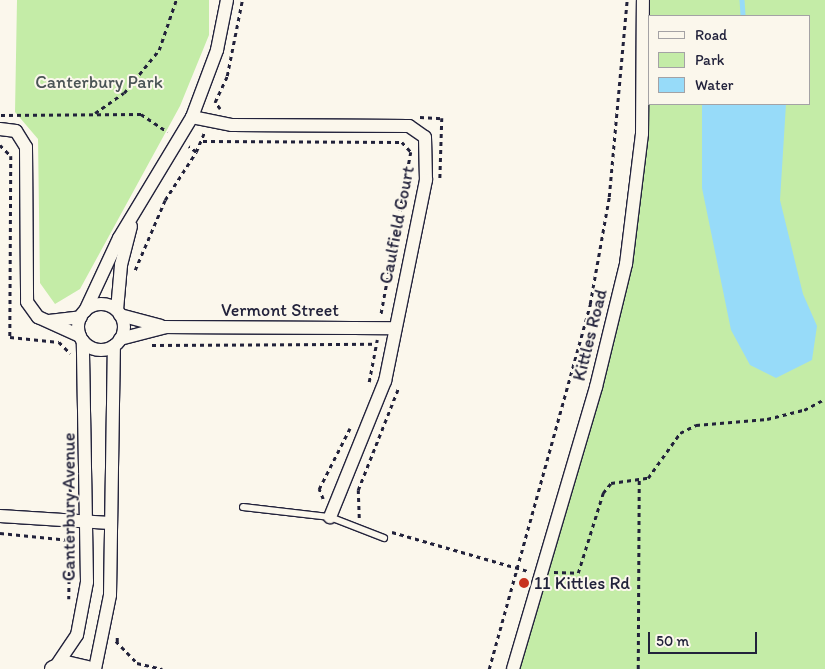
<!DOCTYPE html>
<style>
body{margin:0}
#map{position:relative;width:825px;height:669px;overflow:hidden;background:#fbf7ec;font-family:Itim,sans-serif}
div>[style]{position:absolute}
.green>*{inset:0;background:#c4eca7}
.water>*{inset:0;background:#97dbf9}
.stream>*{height:4.5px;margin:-2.25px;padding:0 2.25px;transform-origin:2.25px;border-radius:2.25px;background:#97dbf9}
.path>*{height:2.5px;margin-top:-1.25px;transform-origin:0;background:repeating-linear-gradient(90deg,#22223b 0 4px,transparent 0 8px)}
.roads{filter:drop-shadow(1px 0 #22223b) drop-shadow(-1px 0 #22223b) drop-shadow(0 1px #22223b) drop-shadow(0 -1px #22223b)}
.service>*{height:6px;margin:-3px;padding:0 3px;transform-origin:3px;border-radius:3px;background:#fbf7ec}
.minor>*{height:12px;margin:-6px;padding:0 6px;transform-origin:6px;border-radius:6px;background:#fbf7ec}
.minor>.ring{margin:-6px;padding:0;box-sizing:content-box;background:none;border:12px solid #fbf7ec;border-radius:50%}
.tertiary>*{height:16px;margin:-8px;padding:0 8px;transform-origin:8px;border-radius:8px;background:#fbf7ec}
.dots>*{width:14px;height:14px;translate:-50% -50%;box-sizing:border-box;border:2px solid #fbf7ec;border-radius:50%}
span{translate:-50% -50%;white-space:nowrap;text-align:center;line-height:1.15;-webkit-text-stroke:4px #fbf7ec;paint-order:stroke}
.park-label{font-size:18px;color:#4a5456}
.street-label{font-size:18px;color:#22223b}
.poi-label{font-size:18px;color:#22223b}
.left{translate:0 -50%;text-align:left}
.legend{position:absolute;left:648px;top:15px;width:162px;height:90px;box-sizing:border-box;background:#fbf7ec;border:1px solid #a4a2a5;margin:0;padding:6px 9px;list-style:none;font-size:15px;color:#22223b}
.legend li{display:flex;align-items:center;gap:10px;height:25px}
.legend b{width:25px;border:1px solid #a4a2a5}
.scale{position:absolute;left:648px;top:632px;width:109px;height:22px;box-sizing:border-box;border:2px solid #22223b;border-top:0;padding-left:6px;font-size:15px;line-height:18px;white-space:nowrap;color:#22223b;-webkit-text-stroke:4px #fbf7ec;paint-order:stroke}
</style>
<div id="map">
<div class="green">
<div style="clip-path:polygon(17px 0,209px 0,209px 35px,180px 106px,80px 289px,55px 304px,40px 283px,38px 139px,15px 112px)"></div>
<div style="clip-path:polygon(evenodd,644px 0,825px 0,825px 669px,517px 669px,592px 413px,645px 134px,644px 0,649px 16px,809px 16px,809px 104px,649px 104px,649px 16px)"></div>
</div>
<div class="water">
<div style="clip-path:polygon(702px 104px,786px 104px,780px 200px,803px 294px,817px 326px,812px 360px,776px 378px,750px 365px,731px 330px,702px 188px)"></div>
</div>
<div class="stream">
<div style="left:742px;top:0;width:16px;rotate:86deg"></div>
</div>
<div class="path">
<div style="left:220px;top:109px;width:9px;rotate:-126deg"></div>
<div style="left:215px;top:102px;width:29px;rotate:-65deg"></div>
<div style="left:227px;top:76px;width:76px;rotate:-78.7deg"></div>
<div style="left:95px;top:113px;width:35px;rotate:-35deg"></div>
<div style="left:124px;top:93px;width:55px;rotate:-50.9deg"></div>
<div style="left:159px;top:50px;width:53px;rotate:-71.2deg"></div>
<div style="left:1px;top:115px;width:140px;rotate:-0.4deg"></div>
<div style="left:141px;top:114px;width:32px;rotate:34deg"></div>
<div style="left:420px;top:117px;width:22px;rotate:3deg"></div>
<div style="left:442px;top:118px;width:62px;rotate:91.8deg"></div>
<div style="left:203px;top:141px;width:199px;rotate:0.3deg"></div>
<div style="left:402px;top:142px;width:13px;rotate:48deg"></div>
<div style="left:411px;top:152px;width:166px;rotate:100.4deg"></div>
<div style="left:0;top:145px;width:16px;rotate:45deg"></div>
<div style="left:11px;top:156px;width:181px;rotate:90.3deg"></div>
<div style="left:10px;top:337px;width:49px;rotate:5.8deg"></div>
<div style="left:59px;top:342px;width:16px;rotate:45deg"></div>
<div style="left:196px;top:152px;width:21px;rotate:-67deg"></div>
<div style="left:135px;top:270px;width:76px;rotate:-66.8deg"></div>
<div style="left:165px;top:200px;width:57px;rotate:-57.1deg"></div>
<div style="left:196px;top:152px;width:9px;rotate:-144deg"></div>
<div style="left:152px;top:345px;width:224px;rotate:-0.3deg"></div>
<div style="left:369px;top:382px;width:43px;rotate:-79.2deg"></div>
<div style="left:323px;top:499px;width:11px;rotate:-112deg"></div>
<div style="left:319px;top:489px;width:68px;rotate:-63.1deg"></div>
<div style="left:70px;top:508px;width:27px;rotate:-90deg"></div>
<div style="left:359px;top:518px;width:28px;rotate:-92deg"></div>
<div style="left:358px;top:490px;width:109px;rotate:-68.4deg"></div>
<div style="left:392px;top:532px;width:141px;rotate:16deg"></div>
<div style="left:0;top:533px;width:70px;rotate:5.7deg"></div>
<div style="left:70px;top:540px;width:59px;rotate:91deg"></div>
<div style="left:554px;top:572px;width:24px;rotate:2deg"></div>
<div style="left:578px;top:573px;width:84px;rotate:-72.6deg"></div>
<div style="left:603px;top:493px;width:13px;rotate:-51deg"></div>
<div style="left:611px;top:483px;width:37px;rotate:-8deg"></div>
<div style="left:648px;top:478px;width:55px;rotate:-54.6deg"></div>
<div style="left:680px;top:433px;width:18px;rotate:-27deg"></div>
<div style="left:696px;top:425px;width:71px;rotate:-4.8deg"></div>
<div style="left:767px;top:419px;width:38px;rotate:-14deg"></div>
<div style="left:804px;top:410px;width:24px;rotate:-28deg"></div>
<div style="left:116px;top:641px;width:30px;rotate:46deg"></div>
<div style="left:137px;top:663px;width:26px;rotate:13deg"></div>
<div style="left:117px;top:642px;width:8px;rotate:-90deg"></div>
<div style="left:489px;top:669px;width:379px;rotate:-74.5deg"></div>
<div style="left:590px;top:304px;width:109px;rotate:-79.9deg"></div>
<div style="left:609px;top:197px;width:198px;rotate:-84.8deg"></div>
<div style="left:638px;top:669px;width:189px;rotate:-89.7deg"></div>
</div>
<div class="roads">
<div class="service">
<div style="left:243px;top:507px;width:88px;rotate:6.6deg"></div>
<div style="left:330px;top:517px;width:58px;rotate:21.3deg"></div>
</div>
<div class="minor">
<div style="left:192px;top:117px;width:41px;rotate:11.3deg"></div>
<div style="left:232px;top:125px;width:177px;rotate:0.3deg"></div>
<div style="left:409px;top:126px;width:19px;rotate:35deg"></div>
<div style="left:425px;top:137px;width:43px;rotate:88.7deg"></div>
<div style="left:426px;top:180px;width:205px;rotate:101.5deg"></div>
<div style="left:385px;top:381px;width:147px;rotate:112deg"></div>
<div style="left:0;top:129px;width:16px;rotate:7deg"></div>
<div style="left:16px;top:131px;width:19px;rotate:58deg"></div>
<div style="left:26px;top:147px;width:155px;rotate:89.6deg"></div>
<div style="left:27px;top:302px;width:19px;rotate:54deg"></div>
<div style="left:38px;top:317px;width:46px;rotate:24.3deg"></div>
<div class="ring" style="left:78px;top:304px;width:34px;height:34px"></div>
<div style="left:117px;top:310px;width:45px;rotate:-84.9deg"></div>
<div style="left:121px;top:265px;width:40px;rotate:-75.6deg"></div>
<div style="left:85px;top:311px;width:81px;rotate:-65deg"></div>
<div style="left:119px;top:238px;width:141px;rotate:-58.9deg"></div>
<div style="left:192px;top:117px;width:72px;rotate:-69.5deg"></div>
<div style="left:217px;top:50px;width:51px;rotate:-78.7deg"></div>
<div style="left:120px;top:315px;width:42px;rotate:15deg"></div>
<div style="left:49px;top:321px;width:32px;rotate:-7deg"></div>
<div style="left:120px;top:339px;width:48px;rotate:-14.6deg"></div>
<div style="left:166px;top:327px;width:228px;rotate:0.3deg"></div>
<div style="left:0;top:516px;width:110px;rotate:3.6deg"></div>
<div style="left:56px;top:666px;width:37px;rotate:-56deg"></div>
<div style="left:77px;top:635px;width:54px;rotate:-79.3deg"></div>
<div style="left:87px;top:582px;width:241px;rotate:-91deg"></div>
<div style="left:95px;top:669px;width:76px;rotate:-78.5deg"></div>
<div style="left:110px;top:595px;width:249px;rotate:-89.1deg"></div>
<div style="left:513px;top:669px;width:294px;rotate:-73.6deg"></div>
<div style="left:596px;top:387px;width:127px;rotate:-76.3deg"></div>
<div style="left:626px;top:264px;width:131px;rotate:-83deg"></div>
<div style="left:642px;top:134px;width:134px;rotate:-89.6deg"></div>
</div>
<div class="tertiary">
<div style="left:53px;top:669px;width:14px;rotate:-21deg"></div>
<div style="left:66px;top:664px;width:22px;rotate:13deg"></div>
</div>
</div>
<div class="dots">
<div style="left:524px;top:583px;background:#c8321e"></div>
</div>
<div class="park-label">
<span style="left:99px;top:82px">Canterbury Park</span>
</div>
<div class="street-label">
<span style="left:397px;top:225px;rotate:-79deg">Caulfield Court</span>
<span style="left:280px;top:310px">Vermont Street</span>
<span style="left:590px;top:335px;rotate:-76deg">Kittles Road</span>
<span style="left:69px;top:507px;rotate:-90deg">Canterbury Avenue</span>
</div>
<div class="poi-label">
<span class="left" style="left:534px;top:583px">11 Kittles Rd</span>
</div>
<ul class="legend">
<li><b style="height:6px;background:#fbf7ec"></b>Road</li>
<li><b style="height:14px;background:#c4eca7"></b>Park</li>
<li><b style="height:14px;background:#97dbf9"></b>Water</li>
</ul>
<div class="scale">50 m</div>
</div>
